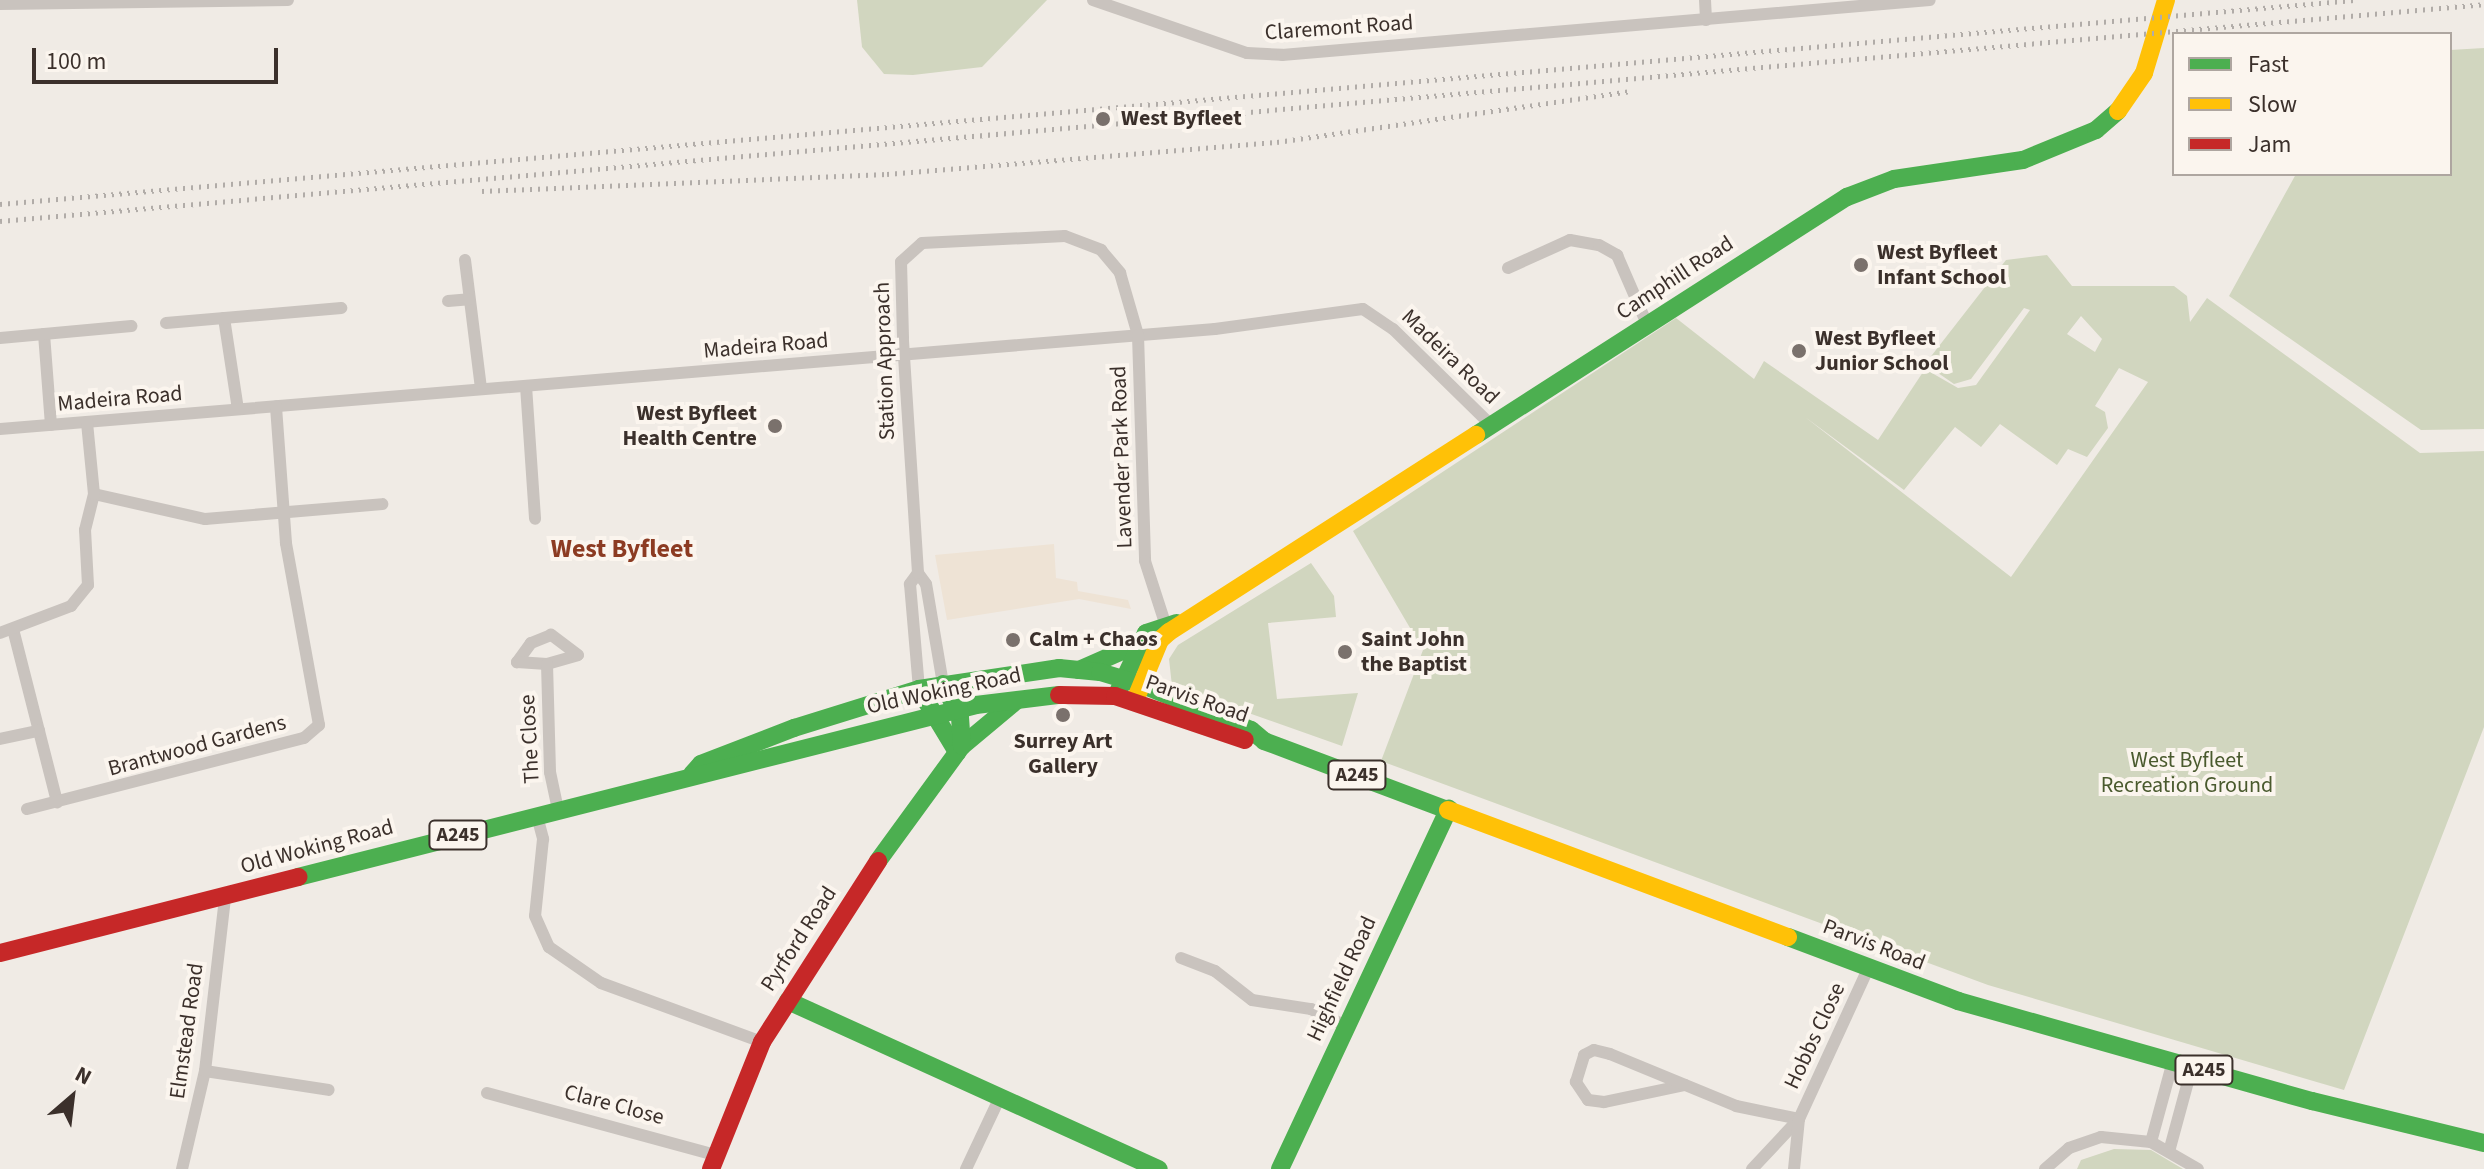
<!DOCTYPE html>
<style>
body{margin:0}
#map{position:relative;width:2484px;height:1169px;overflow:hidden;background:#f0ebe5;font-family:"Source Sans 3",sans-serif}
div>[style]{position:absolute}
.green>*{inset:0;background:#d1d6bf}
.plaza>*{inset:0;background:#eee3d5}
.street>*{height:12px;margin:-6px;padding:0 6px;transform-origin:6px;border-radius:6px;background:#c9c3be}
.fast>*{height:18px;margin:-9px;padding:0 9px;transform-origin:9px;border-radius:9px;background:#4caf50}
.slow>*{height:18px;margin:-9px;padding:0 9px;transform-origin:9px;border-radius:9px;background:#ffc107}
.jam>*{height:18px;margin:-9px;padding:0 9px;transform-origin:9px;border-radius:9px;background:#c62828}
.rail>*{height:5px;margin-top:-2.5px;transform-origin:0;background:repeating-linear-gradient(90deg,#b1aca8 0 2px,transparent 0 8px)}
.dots>*{width:22px;height:22px;translate:-50% -50%;box-sizing:border-box;border:4px solid #fbf5ee;border-radius:50%}
span{translate:-50% -50%;white-space:nowrap;text-align:center;line-height:1.15;-webkit-text-stroke:8px #fbf5ee;paint-order:stroke}
.shield-label span{padding:2px 6px;background:#fbf5ee;border:2px solid;border-radius:6px;-webkit-text-stroke-width:0}
.shield-label{font-size:20px;color:#3b302b;font-weight:700}
.street-label{font-size:22px;color:#3b302b}
.poi-label{font-size:22px;color:#3b302b;font-weight:700}
.left{translate:0 -50%;text-align:left}
.right{translate:-100% -50%;text-align:right}
.park-label{font-size:22px;color:#4a5a2e}
.quarter-label{font-size:26px;color:#8c3b22;font-weight:700}
.legend{position:absolute;left:2172px;top:32px;width:280px;height:144px;box-sizing:border-box;background:#fbf5ee;border:2px solid #aea6a0;margin:0;padding:10px 14px;list-style:none;font-size:24px;color:#3b302b}
.legend li{display:flex;align-items:center;gap:16px;height:40px}
.legend b{width:40px;border:2px solid #aea6a0}
.north{position:absolute;left:32px;top:1057px;width:80px;height:80px;-webkit-text-stroke:6px #fbf5ee;paint-order:stroke;rotate:28deg;font-size:22px;font-weight:700;line-height:32px;text-align:center;color:#3b302b}
.north::after{content:'';display:block;margin:auto;width:28px;height:36px;background:#3b302b;clip-path:polygon(50% 0,100% 100%,50% 72%,0 100%)}
.scale{position:absolute;left:32px;top:48px;width:246px;height:36px;box-sizing:border-box;border:4px solid #3b302b;border-top:0;padding-left:10px;font-size:24px;line-height:28px;white-space:nowrap;color:#3b302b;-webkit-text-stroke:6px #fbf5ee;paint-order:stroke}
</style>
<div id="map">
<div class="green">
<div style="clip-path:polygon(857px 0,1047px 0,982px 67px,913px 75px,884px 74px,862px 47px)"></div>
<div style="clip-path:polygon(2484px 48px,2484px 429px,2421px 430px,2229px 296px,2296px 174px,2450px 174px,2450px 50px)"></div>
<div style="clip-path:polygon(evenodd,2047px 255px,2072px 286px,2174px 286px,2187px 296px,2190px 322px,2207px 298px,2420px 453px,2484px 451px,2484px 727px,2344px 1090px,1988px 985px,1381px 761px,1423px 650px,1353px 531px,1676px 318px,1754px 379px,1764px 361px,1878px 440px,1925px 369px,1958px 388px,1976px 385px,2030px 310px,2024px 308px,1971px 379px,1954px 384px,1925px 364px,2006px 260px,2047px 255px,2081px 316px,2102px 339px,2095px 352px,2067px 334px,2081px 316px,2047px 255px,2119px 368px,2148px 382px,2011px 577px,1805px 417px,1904px 490px,1955px 427px,1981px 447px,2000px 424px,2057px 465px,2068px 449px,2087px 457px,2108px 428px,2105px 412px,2095px 406px,2119px 368px)"></div>
<div style="clip-path:polygon(1311px 563px,1334px 596px,1336px 617px,1268px 623px,1277px 699px,1358px 693px,1342px 746px,1172px 686px,1169px 659px,1178px 645px)"></div>
<div style="clip-path:polygon(2114px 1149px,2151px 1150px,2183px 1169px,2077px 1169px,2081px 1160px)"></div>
</div>
<div class="plaza">
<div style="clip-path:polygon(1054px 544px,1056px 578px,1077px 582px,1078px 591px,1128px 600px,1131px 609px,1079px 599px,947px 620px,935px 555px)"></div>
</div>
<div class="street">
<div style="left:1093px;top:0;width:163px;rotate:19deg"></div>
<div style="left:1247px;top:53px;width:35px;rotate:3deg"></div>
<div style="left:1282px;top:55px;width:650px;rotate:-4.85deg"></div>
<div style="left:1705px;top:0;width:20px;rotate:87deg"></div>
<div style="left:0;top:4px;width:288px;rotate:-0.8deg"></div>
<div style="left:465px;top:260px;width:130px;rotate:82.9deg"></div>
<div style="left:1508px;top:268px;width:68px;rotate:-24.3deg"></div>
<div style="left:1570px;top:240px;width:29px;rotate:10deg"></div>
<div style="left:1599px;top:245px;width:21px;rotate:29deg"></div>
<div style="left:1617px;top:255px;width:75px;rotate:66.5deg"></div>
<div style="left:448px;top:301px;width:21px;rotate:-5deg"></div>
<div style="left:224px;top:318px;width:92px;rotate:81.3deg"></div>
<div style="left:166px;top:323px;width:176px;rotate:-4.9deg"></div>
<div style="left:44px;top:334px;width:91px;rotate:85.6deg"></div>
<div style="left:0;top:338px;width:132px;rotate:-5.2deg"></div>
<div style="left:526px;top:386px;width:133px;rotate:86.1deg"></div>
<div style="left:0;top:429px;width:1219px;rotate:-4.71deg"></div>
<div style="left:1215px;top:329px;width:149px;rotate:-7.7deg"></div>
<div style="left:1363px;top:309px;width:36px;rotate:34deg"></div>
<div style="left:1393px;top:329px;width:134px;rotate:44.4deg"></div>
<div style="left:94px;top:494px;width:114px;rotate:12.7deg"></div>
<div style="left:205px;top:519px;width:178px;rotate:-4.8deg"></div>
<div style="left:918px;top:573px;width:14px;rotate:126deg"></div>
<div style="left:910px;top:584px;width:105px;rotate:85.1deg"></div>
<div style="left:13px;top:629px;width:179px;rotate:75.7deg"></div>
<div style="left:0;top:633px;width:76px;rotate:-20.8deg"></div>
<div style="left:71px;top:606px;width:27px;rotate:-51deg"></div>
<div style="left:88px;top:585px;width:55px;rotate:-93.1deg"></div>
<div style="left:85px;top:530px;width:37px;rotate:-76deg"></div>
<div style="left:94px;top:494px;width:72px;rotate:-95.6deg"></div>
<div style="left:547px;top:664px;width:32px;rotate:-16deg"></div>
<div style="left:578px;top:655px;width:34px;rotate:-143deg"></div>
<div style="left:551px;top:635px;width:22px;rotate:158deg"></div>
<div style="left:531px;top:643px;width:24px;rotate:126deg"></div>
<div style="left:517px;top:662px;width:30px;rotate:4deg"></div>
<div style="left:547px;top:664px;width:108px;rotate:88.4deg"></div>
<div style="left:550px;top:772px;width:39px;rotate:78deg"></div>
<div style="left:943px;top:684px;width:101px;rotate:-99.6deg"></div>
<div style="left:926px;top:584px;width:14px;rotate:-126deg"></div>
<div style="left:918px;top:573px;width:235px;rotate:-93.7deg"></div>
<div style="left:903px;top:338px;width:76px;rotate:-91.5deg"></div>
<div style="left:901px;top:262px;width:28px;rotate:-42deg"></div>
<div style="left:922px;top:243px;width:143px;rotate:-2.8deg"></div>
<div style="left:1065px;top:236px;width:39px;rotate:21deg"></div>
<div style="left:1101px;top:250px;width:30px;rotate:50deg"></div>
<div style="left:1120px;top:273px;width:65px;rotate:73.8deg"></div>
<div style="left:1138px;top:335px;width:226px;rotate:88.2deg"></div>
<div style="left:1145px;top:561px;width:65px;rotate:72.1deg"></div>
<div style="left:0;top:739px;width:40px;rotate:-12deg"></div>
<div style="left:27px;top:809px;width:286px;rotate:-14.4deg"></div>
<div style="left:304px;top:738px;width:20px;rotate:-41deg"></div>
<div style="left:319px;top:725px;width:185px;rotate:-100.3deg"></div>
<div style="left:286px;top:543px;width:137px;rotate:-94.2deg"></div>
<div style="left:537px;top:816px;width:24px;rotate:75deg"></div>
<div style="left:543px;top:839px;width:77px;rotate:95.9deg"></div>
<div style="left:535px;top:916px;width:34px;rotate:66deg"></div>
<div style="left:549px;top:947px;width:63px;rotate:34.7deg"></div>
<div style="left:601px;top:983px;width:171px;rotate:20.1deg"></div>
<div style="left:1181px;top:958px;width:36px;rotate:21deg"></div>
<div style="left:1215px;top:971px;width:47px;rotate:38.1deg"></div>
<div style="left:1252px;top:1000px;width:60px;rotate:8.7deg"></div>
<div style="left:1311px;top:1009px;width:39px;rotate:26deg"></div>
<div style="left:205px;top:1071px;width:125px;rotate:8.7deg"></div>
<div style="left:1685px;top:1085px;width:83px;rotate:168.1deg"></div>
<div style="left:1604px;top:1102px;width:16px;rotate:-173deg"></div>
<div style="left:1588px;top:1100px;width:22px;rotate:-124deg"></div>
<div style="left:1576px;top:1082px;width:28px;rotate:-73deg"></div>
<div style="left:1584px;top:1055px;width:11px;rotate:-27deg"></div>
<div style="left:1594px;top:1050px;width:16px;rotate:14deg"></div>
<div style="left:1610px;top:1054px;width:136px;rotate:22.4deg"></div>
<div style="left:1736px;top:1106px;width:64px;rotate:11.7deg"></div>
<div style="left:487px;top:1093px;width:236px;rotate:15.2deg"></div>
<div style="left:2151px;top:1142px;width:84px;rotate:-74.8deg"></div>
<div style="left:2170px;top:1148px;width:84px;rotate:-74.8deg"></div>
<div style="left:182px;top:1169px;width:101px;rotate:-76.8deg"></div>
<div style="left:205px;top:1071px;width:175px;rotate:-83.4deg"></div>
<div style="left:966px;top:1169px;width:80px;rotate:-64.7deg"></div>
<div style="left:1752px;top:1169px;width:69px;rotate:-46.8deg"></div>
<div style="left:1799px;top:1119px;width:165px;rotate:-65.3deg"></div>
<div style="left:1794px;top:1169px;width:50px;rotate:-84.3deg"></div>
<div style="left:2045px;top:1169px;width:32px;rotate:-41deg"></div>
<div style="left:2069px;top:1148px;width:34px;rotate:-19deg"></div>
<div style="left:2101px;top:1137px;width:50px;rotate:5.7deg"></div>
<div style="left:2151px;top:1142px;width:54px;rotate:29.9deg"></div>
</div>
<div class="fast">
<div style="left:1476px;top:435px;width:441px;rotate:-32.7deg"></div>
<div style="left:1847px;top:197px;width:50px;rotate:-21deg"></div>
<div style="left:1894px;top:179px;width:130px;rotate:-8.4deg"></div>
<div style="left:2023px;top:160px;width:79px;rotate:-22.3deg"></div>
<div style="left:2096px;top:130px;width:29px;rotate:-41deg"></div>
<div style="left:1079px;top:670px;width:64px;rotate:-23.8deg"></div>
<div style="left:919px;top:689px;width:74px;rotate:58.9deg"></div>
<div style="left:1118px;top:692px;width:65px;rotate:-64.6deg"></div>
<div style="left:1146px;top:633px;width:32px;rotate:-18deg"></div>
<div style="left:962px;top:746px;width:70px;rotate:-39.8deg"></div>
<div style="left:692px;top:774px;width:13px;rotate:-48deg"></div>
<div style="left:701px;top:764px;width:100px;rotate:-21.2deg"></div>
<div style="left:794px;top:728px;width:131px;rotate:-17.3deg"></div>
<div style="left:919px;top:689px;width:142px;rotate:-8.5deg"></div>
<div style="left:1059px;top:668px;width:41px;rotate:5.6deg"></div>
<div style="left:1100px;top:672px;width:45px;rotate:16.8deg"></div>
<div style="left:1143px;top:685px;width:117px;rotate:22.6deg"></div>
<div style="left:1251px;top:730px;width:17px;rotate:40deg"></div>
<div style="left:1264px;top:741px;width:197px;rotate:20.6deg"></div>
<div style="left:878px;top:861px;width:142px;rotate:-53.9deg"></div>
<div style="left:962px;top:746px;width:29px;rotate:-94deg"></div>
<div style="left:960px;top:717px;width:37px;rotate:-117deg"></div>
<div style="left:298px;top:877px;width:699px;rotate:-14.23deg"></div>
<div style="left:976px;top:705px;width:84px;rotate:-6.9deg"></div>
<div style="left:1788px;top:937px;width:182px;rotate:20.6deg"></div>
<div style="left:1958px;top:1001px;width:368px;rotate:15.8deg"></div>
<div style="left:2312px;top:1101px;width:177px;rotate:13.7deg"></div>
<div style="left:788px;top:1001px;width:407px;rotate:24.4deg"></div>
<div style="left:1280px;top:1169px;width:398px;rotate:-64.9deg"></div>
</div>
<div class="slow">
<div style="left:2118px;top:111px;width:46px;rotate:-55.6deg"></div>
<div style="left:2144px;top:73px;width:76px;rotate:-73.2deg"></div>
<div style="left:1136px;top:698px;width:63px;rotate:-67.5deg"></div>
<div style="left:1160px;top:640px;width:12px;rotate:-42deg"></div>
<div style="left:1169px;top:632px;width:365px;rotate:-32.7deg"></div>
<div style="left:1448px;top:810px;width:363px;rotate:20.5deg"></div>
</div>
<div class="jam">
<div style="left:1059px;top:695px;width:56px;rotate:1deg"></div>
<div style="left:1115px;top:696px;width:137px;rotate:18.7deg"></div>
<div style="left:0;top:953px;width:308px;rotate:-14.3deg"></div>
<div style="left:711px;top:1169px;width:137px;rotate:-68.1deg"></div>
<div style="left:762px;top:1042px;width:215px;rotate:-57.3deg"></div>
</div>
<div class="rail">
<div style="left:482px;top:191px;width:405px;rotate:-2.4deg"></div>
<div style="left:887px;top:174px;width:391px;rotate:-4.7deg"></div>
<div style="left:1277px;top:142px;width:356px;rotate:-8.2deg"></div>
<div style="left:0;top:204px;width:2363px;rotate:-4.95deg"></div>
<div style="left:0;top:221px;width:2493px;rotate:-4.99deg"></div>
</div>
<div class="dots">
<div style="left:1103px;top:119px;background:#7a716c"></div>
<div style="left:1861px;top:265px;background:#7a716c"></div>
<div style="left:1799px;top:351px;background:#7a716c"></div>
<div style="left:775px;top:426px;background:#7a716c"></div>
<div style="left:1013px;top:640px;background:#7a716c"></div>
<div style="left:1345px;top:652px;background:#7a716c"></div>
<div style="left:1063px;top:715px;background:#7a716c"></div>
</div>
<div class="shield-label">
<span style="left:1357px;top:775px">A245</span>
<span style="left:458px;top:835px">A245</span>
<span style="left:2204px;top:1070px">A245</span>
</div>
<div class="street-label">
<span style="left:1339px;top:28px;rotate:-4deg">Claremont Road</span>
<span style="left:1675px;top:278px;rotate:-33deg">Camphill Road</span>
<span style="left:766px;top:346px;rotate:-5deg">Madeira Road</span>
<span style="left:1450px;top:357px;rotate:44deg">Madeira Road</span>
<span style="left:885px;top:361px;rotate:-92deg">Station Approach</span>
<span style="left:120px;top:399px;rotate:-5deg">Madeira Road</span>
<span style="left:1122px;top:457px;rotate:-92deg">Lavender Park Road</span>
<span style="left:944px;top:691px;rotate:-12deg">Old Woking Road</span>
<span style="left:1197px;top:699px;rotate:19deg">Parvis Road</span>
<span style="left:530px;top:739px;rotate:-93deg">The Close</span>
<span style="left:197px;top:746px;rotate:-15deg">Brantwood Gardens</span>
<span style="left:317px;top:847px;rotate:-15deg">Old Woking Road</span>
<span style="left:799px;top:939px;rotate:-57deg">Pyrford Road</span>
<span style="left:1874px;top:945px;rotate:21deg">Parvis Road</span>
<span style="left:1342px;top:979px;rotate:-65deg">Highfield Road</span>
<span style="left:187px;top:1031px;rotate:-82deg">Elmstead Road</span>
<span style="left:1815px;top:1036px;rotate:-65deg">Hobbs Close</span>
<span style="left:614px;top:1105px;rotate:15deg">Clare Close</span>
</div>
<div class="poi-label">
<span class="left" style="left:1121px;top:119px">West Byfleet</span>
<span class="left" style="left:1877px;top:265px">West Byfleet<br>Infant School</span>
<span class="left" style="left:1815px;top:351px">West Byfleet<br>Junior School</span>
<span class="right" style="left:757px;top:426px">West Byfleet<br>Health Centre</span>
<span class="left" style="left:1361px;top:652px">Saint John<br>the Baptist</span>
<span class="left" style="left:1029px;top:640px">Calm + Chaos</span>
<span style="left:1063px;top:754px">Surrey Art<br>Gallery</span>
</div>
<div class="park-label">
<span style="left:2187px;top:773px">West Byfleet<br>Recreation Ground</span>
</div>
<div class="quarter-label">
<span style="left:622px;top:549px">West Byfleet</span>
</div>
<ul class="legend">
<li><b style="height:10px;background:#4caf50"></b>Fast</li>
<li><b style="height:10px;background:#ffc107"></b>Slow</li>
<li><b style="height:10px;background:#c62828"></b>Jam</li>
</ul>
<div class="north">N</div>
<div class="scale">100 m</div>
</div>
